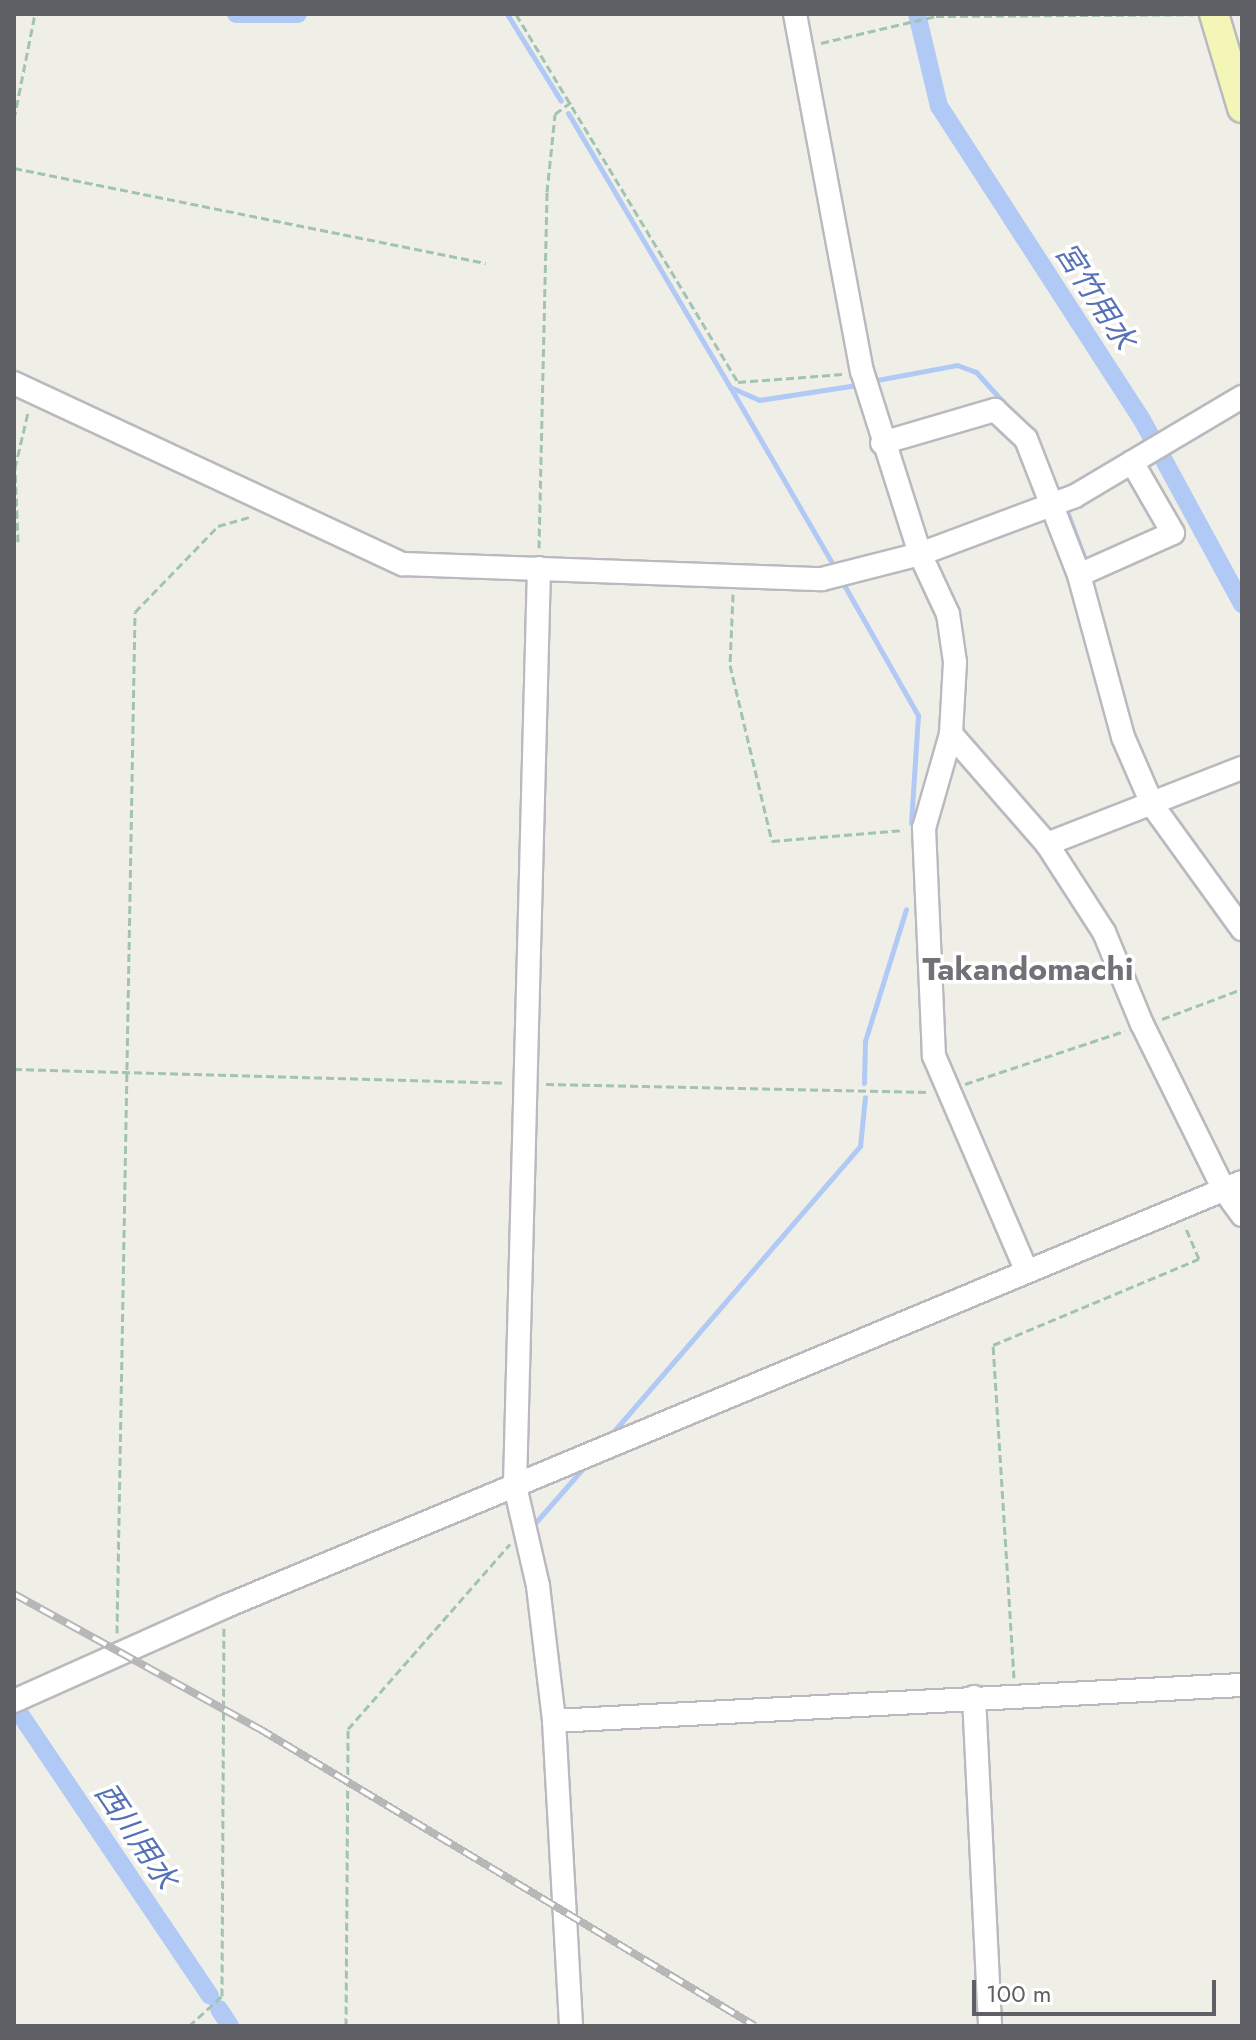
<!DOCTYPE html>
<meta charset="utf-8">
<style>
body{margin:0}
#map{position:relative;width:1256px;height:2040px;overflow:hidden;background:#efefe7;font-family:Jost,"Noto Sans JP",sans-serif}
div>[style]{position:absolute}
.stream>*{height:5px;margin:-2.5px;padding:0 2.5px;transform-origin:2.5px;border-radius:2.5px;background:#b1c9f5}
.canal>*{height:18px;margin:-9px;padding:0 9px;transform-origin:9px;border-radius:9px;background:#b1c9f5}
.path>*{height:3px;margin-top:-1.5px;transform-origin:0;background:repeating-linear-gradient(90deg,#a1c3b2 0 8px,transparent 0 12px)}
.roads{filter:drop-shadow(2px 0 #b9babf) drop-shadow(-2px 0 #b9babf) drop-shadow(0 2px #b9babf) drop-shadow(0 -2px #b9babf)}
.minor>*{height:22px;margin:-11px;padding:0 11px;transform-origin:11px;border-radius:11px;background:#fff}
.major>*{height:28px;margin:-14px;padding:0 14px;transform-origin:14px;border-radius:14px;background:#f3f6b6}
.rail>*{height:8px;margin-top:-4px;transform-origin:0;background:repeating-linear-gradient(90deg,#fff 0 15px,#b7b7b8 0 30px);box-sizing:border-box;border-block:2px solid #b7b7b8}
span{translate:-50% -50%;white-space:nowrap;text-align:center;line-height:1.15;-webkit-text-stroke:7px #fff;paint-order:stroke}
.water-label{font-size:30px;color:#5671b6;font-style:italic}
.quarter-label{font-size:32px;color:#707277;font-weight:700}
.frame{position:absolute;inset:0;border:16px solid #5f6066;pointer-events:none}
.scale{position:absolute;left:972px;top:1980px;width:244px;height:36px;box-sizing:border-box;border:4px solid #5f6066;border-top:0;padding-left:10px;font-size:24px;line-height:28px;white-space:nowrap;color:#5f6066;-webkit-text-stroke:6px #fff;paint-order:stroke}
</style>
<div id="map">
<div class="stream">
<div style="left:507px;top:14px;width:102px;rotate:58.2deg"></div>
<div style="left:568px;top:113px;width:318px;rotate:59.4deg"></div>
<div style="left:730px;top:387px;width:32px;rotate:24deg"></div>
<div style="left:759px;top:400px;width:99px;rotate:-8.7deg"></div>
<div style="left:877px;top:380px;width:81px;rotate:-10.6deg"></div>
<div style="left:957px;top:365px;width:20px;rotate:20deg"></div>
<div style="left:976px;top:372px;width:57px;rotate:47.9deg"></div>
<div style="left:730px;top:387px;width:209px;rotate:59.9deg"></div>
<div style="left:1066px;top:509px;width:51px;rotate:69.4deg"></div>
<div style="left:844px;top:585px;width:150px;rotate:60.4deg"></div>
<div style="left:918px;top:715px;width:108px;rotate:93.7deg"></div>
<div style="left:864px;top:1083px;width:42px;rotate:-88.6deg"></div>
<div style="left:865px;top:1041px;width:138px;rotate:-72.7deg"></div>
<div style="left:608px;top:1438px;width:386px;rotate:-49.2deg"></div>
<div style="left:860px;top:1146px;width:49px;rotate:-84.2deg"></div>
<div style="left:536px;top:1522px;width:74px;rotate:-48.8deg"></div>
</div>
<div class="canal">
<div style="left:236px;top:14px;width:62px"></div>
<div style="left:917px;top:14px;width:95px;rotate:76.6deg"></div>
<div style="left:939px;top:106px;width:372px;rotate:57.1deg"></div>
<div style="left:1141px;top:418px;width:212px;rotate:61.5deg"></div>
<div style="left:16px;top:1708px;width:347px;rotate:56deg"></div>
<div style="left:219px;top:2009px;width:20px;rotate:57deg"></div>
</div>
<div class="path">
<div style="left:516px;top:14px;width:430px;rotate:58.9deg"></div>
<div style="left:738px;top:382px;width:105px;rotate:-4.4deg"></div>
<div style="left:821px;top:43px;width:118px;rotate:-13.2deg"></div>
<div style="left:936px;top:16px;width:258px;rotate:-0.4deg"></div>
<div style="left:14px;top:119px;width:107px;rotate:-78.7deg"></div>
<div style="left:14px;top:168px;width:481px;rotate:11.4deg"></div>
<div style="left:18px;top:542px;width:74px;rotate:-92.3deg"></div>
<div style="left:15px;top:468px;width:57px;rotate:-76.9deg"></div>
<div style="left:539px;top:548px;width:356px;rotate:-88.7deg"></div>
<div style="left:547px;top:192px;width:78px;rotate:-84.1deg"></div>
<div style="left:555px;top:114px;width:21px;rotate:-37deg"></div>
<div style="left:733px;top:594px;width:71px;rotate:92.4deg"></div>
<div style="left:730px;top:665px;width:181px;rotate:76.6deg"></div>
<div style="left:772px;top:841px;width:132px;rotate:-4.8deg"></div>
<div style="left:1162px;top:1019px;width:85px;rotate:-20.6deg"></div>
<div style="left:14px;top:1069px;width:492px;rotate:1.6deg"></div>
<div style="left:546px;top:1084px;width:384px;rotate:1.2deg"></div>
<div style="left:965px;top:1084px;width:168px;rotate:-18.4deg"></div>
<div style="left:117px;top:1633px;width:1021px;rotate:-88.99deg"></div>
<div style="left:135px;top:612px;width:120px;rotate:-46deg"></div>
<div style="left:218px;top:526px;width:35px;rotate:-16deg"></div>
<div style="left:1014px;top:1678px;width:334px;rotate:-93.6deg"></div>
<div style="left:993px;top:1345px;width:223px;rotate:-22.7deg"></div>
<div style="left:1199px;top:1259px;width:36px;rotate:-113deg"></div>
<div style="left:189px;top:2026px;width:45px;rotate:-42.3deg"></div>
<div style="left:222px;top:1996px;width:369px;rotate:-89.7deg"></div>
<div style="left:346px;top:2026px;width:297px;rotate:-89.6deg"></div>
<div style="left:348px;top:1729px;width:246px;rotate:-48.8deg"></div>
</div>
<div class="roads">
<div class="minor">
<div style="left:795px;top:14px;width:363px;rotate:79.4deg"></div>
<div style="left:862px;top:371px;width:192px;rotate:72.4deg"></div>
<div style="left:920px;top:554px;width:66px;rotate:65deg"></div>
<div style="left:948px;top:614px;width:49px;rotate:81.7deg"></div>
<div style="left:955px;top:662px;width:72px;rotate:93.2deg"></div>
<div style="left:951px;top:734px;width:98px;rotate:106deg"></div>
<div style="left:924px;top:828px;width:228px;rotate:87.5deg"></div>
<div style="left:934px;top:1056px;width:233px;rotate:66.7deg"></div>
<div style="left:14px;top:383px;width:429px;rotate:25deg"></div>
<div style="left:403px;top:564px;width:419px;rotate:2.1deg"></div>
<div style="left:822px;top:579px;width:101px;rotate:-14.3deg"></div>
<div style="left:920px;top:554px;width:165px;rotate:-20.5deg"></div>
<div style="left:1075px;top:496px;width:194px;rotate:-30.7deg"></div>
<div style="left:882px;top:443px;width:118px;rotate:-16.3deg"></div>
<div style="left:995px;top:410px;width:42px;rotate:43.1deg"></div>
<div style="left:1026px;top:439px;width:146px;rotate:68.7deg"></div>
<div style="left:1079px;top:575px;width:168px;rotate:74.8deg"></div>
<div style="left:1123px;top:737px;width:75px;rotate:66.5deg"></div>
<div style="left:1153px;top:806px;width:152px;rotate:54.1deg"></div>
<div style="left:539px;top:568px;width:918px;rotate:91.5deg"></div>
<div style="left:515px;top:1486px;width:103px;rotate:77deg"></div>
<div style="left:538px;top:1586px;width:136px;rotate:83.2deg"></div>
<div style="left:554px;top:1721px;width:305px;rotate:86.8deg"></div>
<div style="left:1079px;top:575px;width:103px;rotate:-24.1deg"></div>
<div style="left:1173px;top:533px;width:82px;rotate:-120deg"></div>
<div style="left:951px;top:734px;width:146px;rotate:48.9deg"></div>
<div style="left:1047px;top:844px;width:105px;rotate:57.1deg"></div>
<div style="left:1104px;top:932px;width:100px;rotate:67.6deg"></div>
<div style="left:1142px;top:1024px;width:185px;rotate:63.7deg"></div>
<div style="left:1224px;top:1190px;width:31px;rotate:54deg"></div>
<div style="left:1047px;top:844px;width:209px;rotate:-21.3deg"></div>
<div style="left:974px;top:1697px;width:329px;rotate:87.2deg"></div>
<div style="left:14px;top:1701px;width:230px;rotate:-24.1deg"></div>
<div style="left:224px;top:1607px;width:1103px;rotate:-22.66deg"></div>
<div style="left:554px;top:1721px;width:689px;rotate:-3deg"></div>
</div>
<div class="major">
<div style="left:1214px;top:14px;width:98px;rotate:73.4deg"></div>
</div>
</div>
<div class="rail">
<div style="left:14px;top:1594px;width:278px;rotate:28.8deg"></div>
<div style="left:258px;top:1728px;width:579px;rotate:30.95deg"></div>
</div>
<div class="water-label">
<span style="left:1095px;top:296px;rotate:57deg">宮竹用水</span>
<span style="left:136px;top:1836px;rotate:56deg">西川用水</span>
</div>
<div class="quarter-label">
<span style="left:1028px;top:969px">Takandomachi</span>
</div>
<div class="frame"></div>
<div class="scale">100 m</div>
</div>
